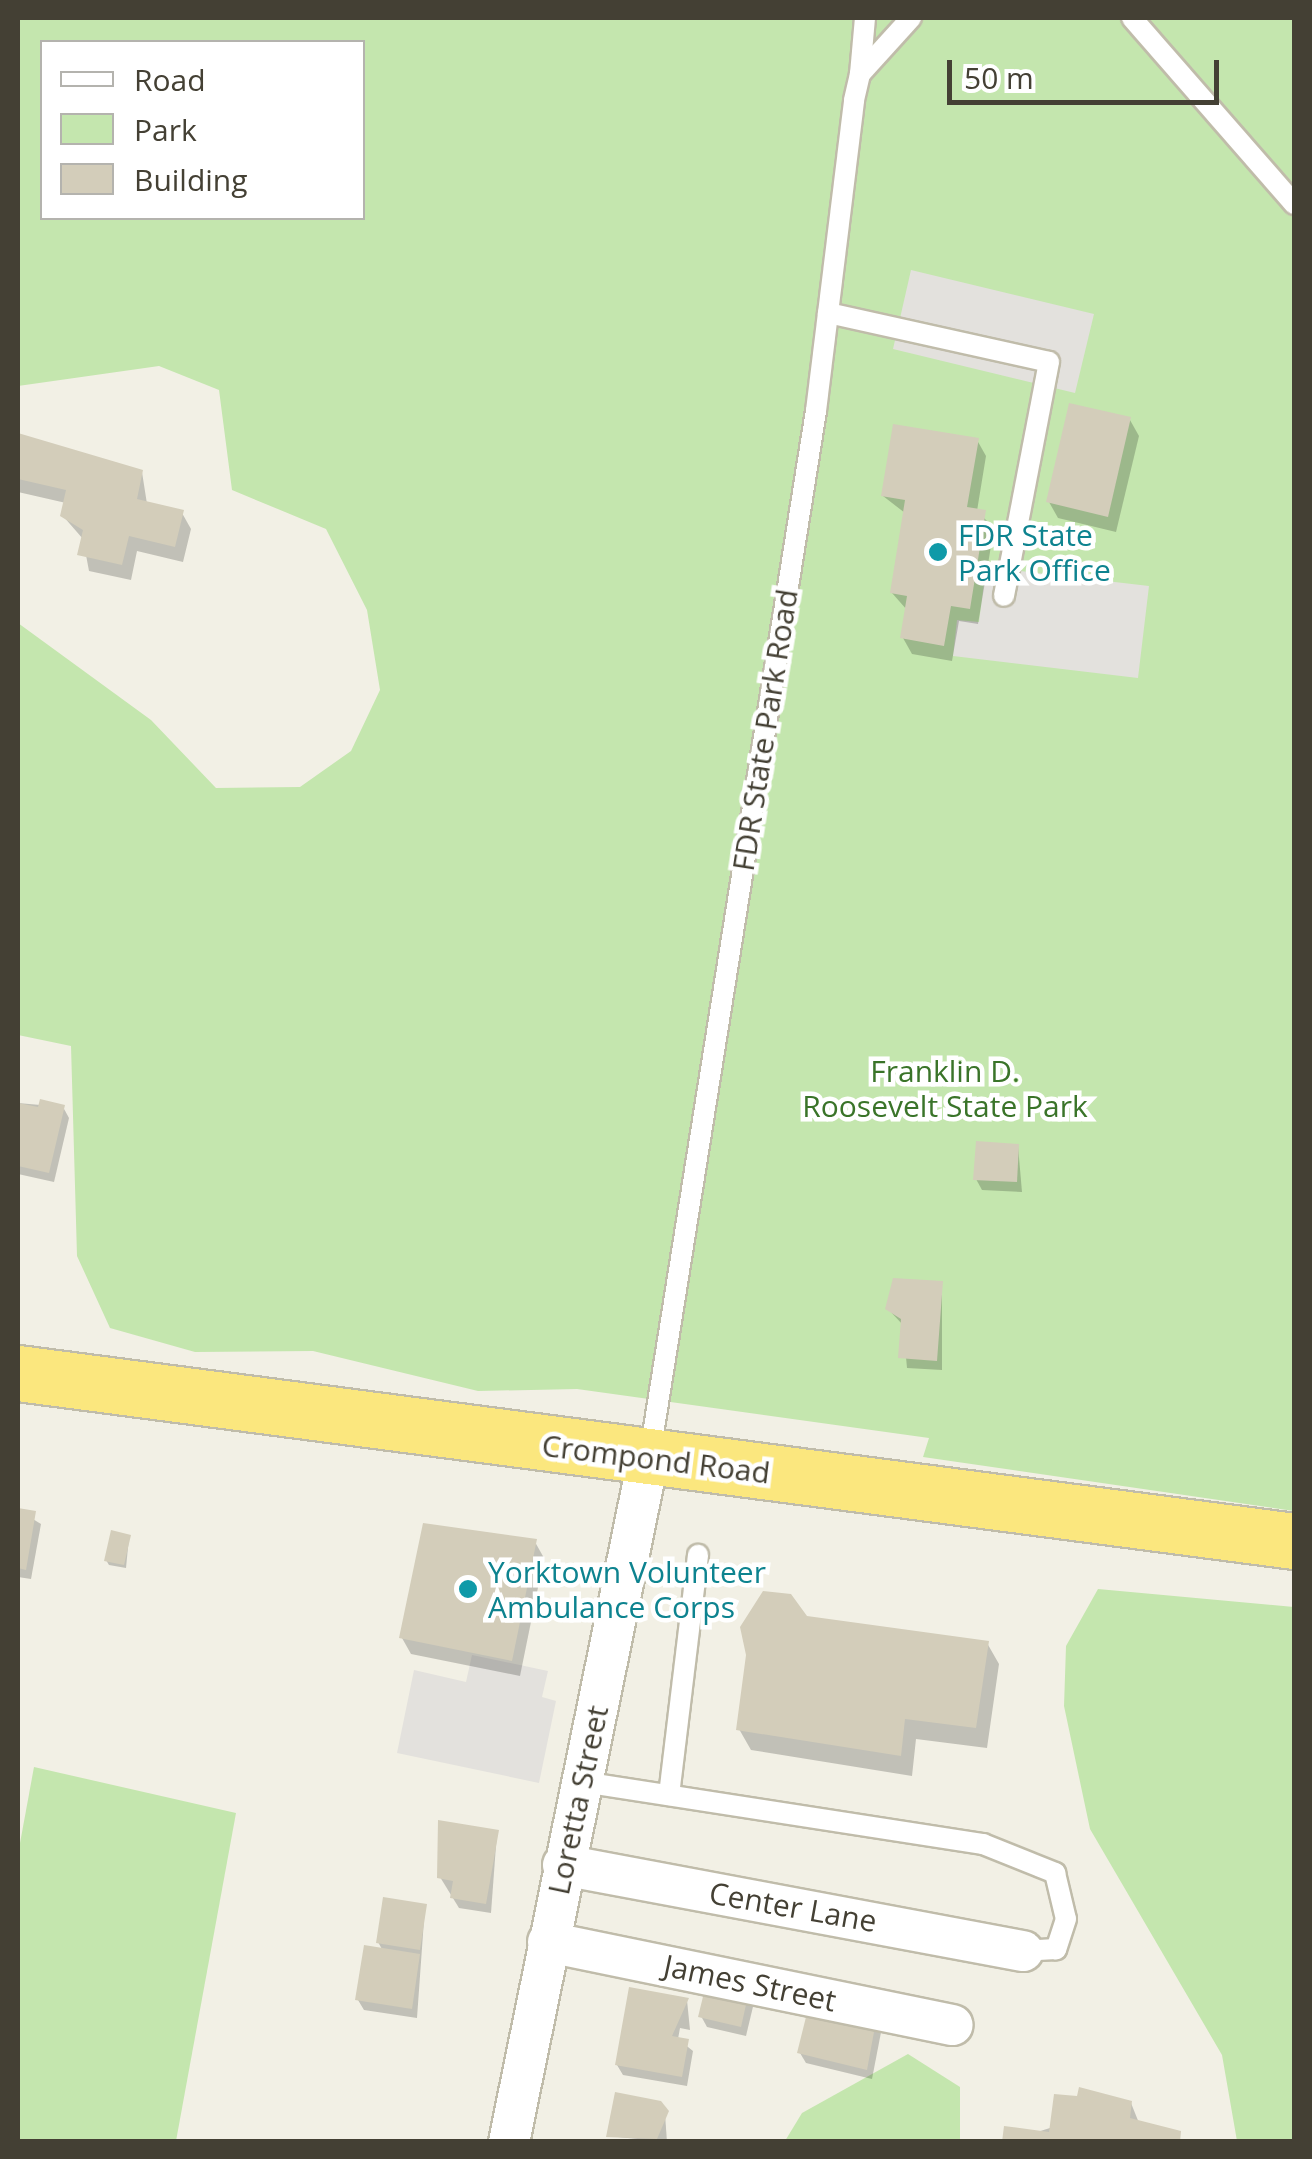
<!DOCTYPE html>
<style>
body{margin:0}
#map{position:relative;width:1312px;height:2159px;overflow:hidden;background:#f2f0e5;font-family:"Open Sans",sans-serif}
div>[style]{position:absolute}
.green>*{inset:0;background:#c4e6ae}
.parking>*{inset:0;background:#e3e1dd}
.shadow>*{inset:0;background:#0003}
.building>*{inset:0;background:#d3cdba}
.roads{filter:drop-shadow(2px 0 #c0bcaa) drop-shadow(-2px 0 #c0bcaa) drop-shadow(0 2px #c0bcaa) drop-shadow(0 -2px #c0bcaa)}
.service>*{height:20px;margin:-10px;padding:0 10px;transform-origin:10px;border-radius:10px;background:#fff}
.minor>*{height:40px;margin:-20px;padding:0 20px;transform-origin:20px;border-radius:20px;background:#fff}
.trunk>*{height:55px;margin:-27.5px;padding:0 27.5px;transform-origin:27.5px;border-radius:27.5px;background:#fbe77e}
.dots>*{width:28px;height:28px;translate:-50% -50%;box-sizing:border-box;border:5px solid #fff;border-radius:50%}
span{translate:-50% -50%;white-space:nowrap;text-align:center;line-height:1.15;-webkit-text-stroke:9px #fff;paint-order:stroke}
.culture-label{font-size:30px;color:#0d838f}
.left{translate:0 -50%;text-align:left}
.street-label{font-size:30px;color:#444034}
.park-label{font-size:30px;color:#3a7429}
.frame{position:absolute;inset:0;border:20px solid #444034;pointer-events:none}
.legend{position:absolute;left:40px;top:40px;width:325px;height:180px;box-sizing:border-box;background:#fff;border:2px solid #b4b3ae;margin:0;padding:12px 18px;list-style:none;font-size:30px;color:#444034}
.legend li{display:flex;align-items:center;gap:20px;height:50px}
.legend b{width:50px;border:2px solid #b4b3ae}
.scale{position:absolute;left:947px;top:60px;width:272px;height:45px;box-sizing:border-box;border:5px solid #444034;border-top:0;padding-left:12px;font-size:30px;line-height:35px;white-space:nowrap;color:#444034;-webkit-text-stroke:8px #fff;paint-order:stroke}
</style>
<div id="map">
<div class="green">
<div style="clip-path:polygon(evenodd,18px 18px,1294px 18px,1294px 1511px,923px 1457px,929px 1438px,577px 1389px,478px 1391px,313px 1351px,195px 1352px,110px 1328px,77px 1256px,71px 1046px,18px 1035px,18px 623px,151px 720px,216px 788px,300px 787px,351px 751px,380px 690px,367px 610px,326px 529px,232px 490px,219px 390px,159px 366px,18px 386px,18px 18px,42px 42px,362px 42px,362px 218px,42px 218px,42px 42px)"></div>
<div style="clip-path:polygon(1098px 1589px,1294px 1607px,1294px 2141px,1237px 2141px,1222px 2055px,1090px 1829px,1064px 1706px,1066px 1646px)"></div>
<div style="clip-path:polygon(34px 1767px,236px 1813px,176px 2141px,18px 2141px,18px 1854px)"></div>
<div style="clip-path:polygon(908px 2054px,960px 2087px,960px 2141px,785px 2141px,802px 2113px)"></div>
</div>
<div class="parking">
<div style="clip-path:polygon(911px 270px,1094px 314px,1075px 393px,893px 349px)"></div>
<div style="clip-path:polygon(986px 567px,1149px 586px,1138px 678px,953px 656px,957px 620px,979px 622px)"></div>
<div style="clip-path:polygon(472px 1655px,548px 1671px,542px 1697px,556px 1701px,539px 1783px,397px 1753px,414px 1670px,466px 1682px)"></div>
</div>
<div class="shadow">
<div style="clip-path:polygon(1130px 420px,1139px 436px,1116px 532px,1058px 518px,1049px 502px)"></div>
<div style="clip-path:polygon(18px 438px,142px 472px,147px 504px,182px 513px,191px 529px,183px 562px,137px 551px,131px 580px,89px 571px,83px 539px,63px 516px,66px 503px,18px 492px)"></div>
<div style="clip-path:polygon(977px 440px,986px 456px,977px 511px,994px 528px,978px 624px,959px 621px,952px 661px,912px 654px,903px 638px,907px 610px,892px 593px,905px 513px,883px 496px)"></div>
<div style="clip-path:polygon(18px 1103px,63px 1107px,69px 1118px,54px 1182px,18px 1174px)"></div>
<div style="clip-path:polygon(1018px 1146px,1022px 1192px,982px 1190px,976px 1179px)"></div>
<div style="clip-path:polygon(942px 1284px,942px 1370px,907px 1368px,903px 1325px,888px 1309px)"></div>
<div style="clip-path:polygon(18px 1510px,41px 1524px,31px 1579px,18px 1577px)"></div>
<div style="clip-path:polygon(129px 1537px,126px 1568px,109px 1565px,106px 1560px)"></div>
<div style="clip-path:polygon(535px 1542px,544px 1558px,520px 1676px,411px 1654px,402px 1638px)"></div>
<div style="clip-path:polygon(806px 1619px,987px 1643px,999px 1664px,987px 1748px,916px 1739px,912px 1776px,751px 1750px,739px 1729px)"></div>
<div style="clip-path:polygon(497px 1832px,491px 1913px,459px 1908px,440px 1877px)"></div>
<div style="clip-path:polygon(425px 1906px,417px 2018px,364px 2010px,358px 2000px,383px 1951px,378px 1942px)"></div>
<div style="clip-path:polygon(757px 1990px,746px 2036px,707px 2027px,701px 2016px)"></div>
<div style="clip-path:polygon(687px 2000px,690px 2030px,680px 2028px,678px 2039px,693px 2051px,687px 2086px,623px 2075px,617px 2065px)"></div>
<div style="clip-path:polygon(883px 2022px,872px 2079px,806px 2063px,800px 2053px)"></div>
<div style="clip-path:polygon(1131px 2103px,1139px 2123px,1184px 2142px,1005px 2142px)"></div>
<div style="clip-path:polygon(665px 2114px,667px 2142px,608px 2136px)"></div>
</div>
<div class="building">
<div style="clip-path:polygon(1069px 403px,1131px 417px,1108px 517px,1046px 502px)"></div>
<div style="clip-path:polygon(893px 424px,979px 438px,967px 507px,986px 510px,970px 609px,951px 606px,944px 646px,900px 638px,907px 596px,890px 593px,905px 500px,881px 496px)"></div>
<div style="clip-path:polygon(18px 433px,143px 470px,137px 499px,184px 510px,175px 547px,129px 536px,122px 565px,77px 555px,83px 530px,60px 516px,66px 490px,18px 479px)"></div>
<div style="clip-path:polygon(40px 1099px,65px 1105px,49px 1173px,18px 1166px,18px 1103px,38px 1107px)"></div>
<div style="clip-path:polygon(976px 1141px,1019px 1144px,1017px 1182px,973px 1180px)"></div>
<div style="clip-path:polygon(893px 1278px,943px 1281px,937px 1361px,898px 1358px,901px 1319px,885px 1309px)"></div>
<div style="clip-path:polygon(18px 1508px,36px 1511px,26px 1570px,18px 1568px)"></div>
<div style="clip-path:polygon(423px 1523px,537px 1539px,512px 1661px,399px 1638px)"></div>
<div style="clip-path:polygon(111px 1530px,131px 1535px,124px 1565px,104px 1561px)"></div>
<div style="clip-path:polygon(763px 1591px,791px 1594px,807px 1616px,989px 1641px,976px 1728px,905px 1719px,901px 1756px,736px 1730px,746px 1655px,740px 1627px)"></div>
<div style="clip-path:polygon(438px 1820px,499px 1830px,486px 1904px,450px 1898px,453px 1881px,437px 1878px)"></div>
<div style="clip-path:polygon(383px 1897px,427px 1904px,420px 1950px,376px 1943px)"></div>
<div style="clip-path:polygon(364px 1945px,420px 1954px,412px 2009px,355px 2000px)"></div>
<div style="clip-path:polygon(710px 1968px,752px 1978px,741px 2027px,698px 2017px)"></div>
<div style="clip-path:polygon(629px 1987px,689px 1998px,672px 2036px,689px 2039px,682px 2077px,615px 2065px)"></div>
<div style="clip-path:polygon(812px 1993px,878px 2010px,867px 2070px,797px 2053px)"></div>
<div style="clip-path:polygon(1079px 2087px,1132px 2101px,1130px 2118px,1181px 2131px,1180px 2142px,1002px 2142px,1004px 2126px,1049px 2132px,1054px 2094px,1077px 2096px)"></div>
<div style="clip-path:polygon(615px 2092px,661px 2101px,669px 2111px,657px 2139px,606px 2137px)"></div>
</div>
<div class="roads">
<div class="service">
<div style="left:1132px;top:18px;width:247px;rotate:48.9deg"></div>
<div style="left:860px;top:74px;width:56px;rotate:-84.9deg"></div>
<div style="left:828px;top:313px;width:226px;rotate:12.5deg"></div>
<div style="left:1049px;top:362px;width:238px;rotate:100.9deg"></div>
<div style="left:650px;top:1453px;width:1055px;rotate:-80.95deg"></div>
<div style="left:816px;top:411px;width:313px;rotate:-83deg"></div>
<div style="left:854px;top:100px;width:27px;rotate:-77deg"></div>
<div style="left:860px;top:74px;width:76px;rotate:-47.7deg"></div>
<div style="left:582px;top:1782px;width:406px;rotate:8.8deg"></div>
<div style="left:983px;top:1844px;width:78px;rotate:21.9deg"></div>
<div style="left:1055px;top:1873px;width:47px;rotate:76.6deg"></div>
<div style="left:1066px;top:1919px;width:32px;rotate:108deg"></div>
<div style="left:1056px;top:1949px;width:33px;rotate:177deg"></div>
<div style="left:669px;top:1795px;width:242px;rotate:-83.1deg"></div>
</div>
<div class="minor">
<div style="left:563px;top:1865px;width:468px;rotate:10.6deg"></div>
<div style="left:548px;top:1942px;width:413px;rotate:11.6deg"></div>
<div style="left:509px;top:2142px;width:696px;rotate:-78.48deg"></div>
</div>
<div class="trunk">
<div style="left:18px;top:1373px;width:1287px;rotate:7.5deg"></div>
</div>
</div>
<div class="dots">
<div style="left:938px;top:552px;background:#0f9aa8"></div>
<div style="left:468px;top:1589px;background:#0f9aa8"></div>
</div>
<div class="culture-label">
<span class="left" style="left:958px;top:552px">FDR State<br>Park Office</span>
<span class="left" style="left:488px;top:1589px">Yorktown Volunteer<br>Ambulance Corps</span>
</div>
<div class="street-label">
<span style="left:765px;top:730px;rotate:-81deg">FDR State Park Road</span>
<span style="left:656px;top:1459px;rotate:7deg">Crompond Road</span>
<span style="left:578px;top:1800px;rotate:-78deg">Loretta Street</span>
<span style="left:793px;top:1907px;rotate:10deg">Center Lane</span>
<span style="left:750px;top:1983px;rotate:12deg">James Street</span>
</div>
<div class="park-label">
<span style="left:945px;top:1088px">Franklin D.<br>Roosevelt State Park</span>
</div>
<div class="frame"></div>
<ul class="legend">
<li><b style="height:12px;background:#fff"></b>Road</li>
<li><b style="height:28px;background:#c4e6ae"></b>Park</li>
<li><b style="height:28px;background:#d3cdba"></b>Building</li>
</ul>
<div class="scale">50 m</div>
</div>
